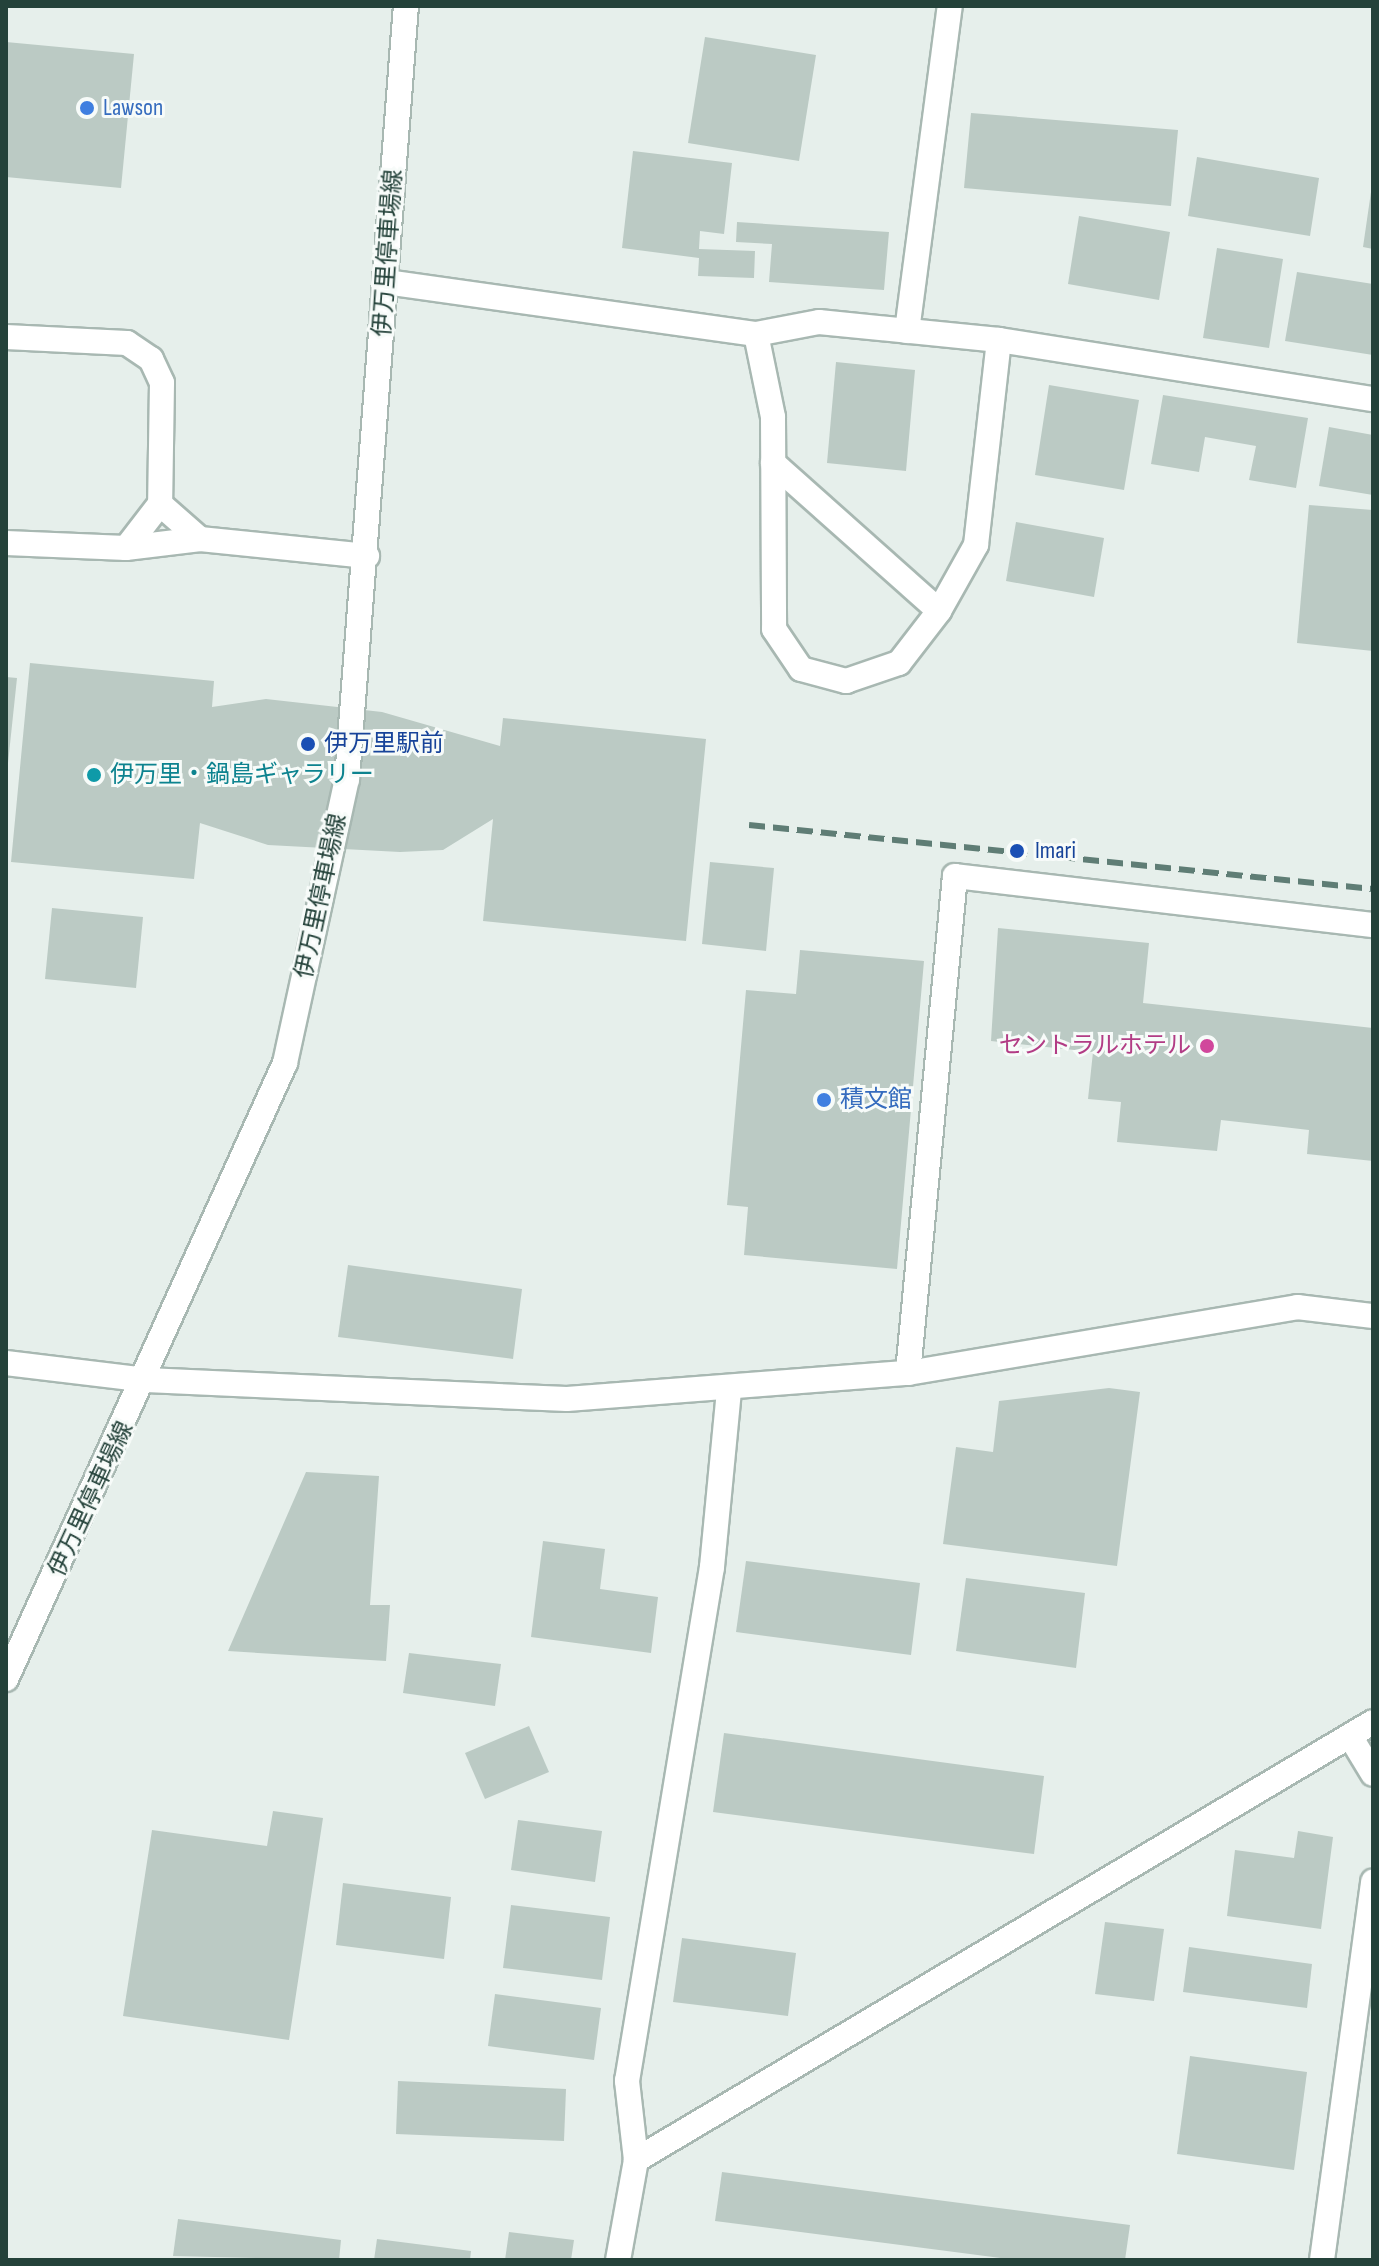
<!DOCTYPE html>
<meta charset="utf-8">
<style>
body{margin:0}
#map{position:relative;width:1379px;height:2266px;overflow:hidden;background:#e6efeb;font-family:"Sofia Sans Condensed","Noto Sans JP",sans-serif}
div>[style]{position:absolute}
.building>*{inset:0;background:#bbcac4}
.roads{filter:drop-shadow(2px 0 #a8b8b2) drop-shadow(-2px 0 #a8b8b2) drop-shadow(0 2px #a8b8b2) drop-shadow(0 -2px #a8b8b2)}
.lane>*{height:24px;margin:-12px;padding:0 12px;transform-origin:12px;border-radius:12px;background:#fff}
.street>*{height:24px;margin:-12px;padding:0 12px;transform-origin:12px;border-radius:12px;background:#fff}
.secondary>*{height:24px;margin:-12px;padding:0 12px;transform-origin:12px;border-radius:12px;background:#fff}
.rail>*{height:6px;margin-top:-3px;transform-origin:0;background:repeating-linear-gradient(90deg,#5f7d75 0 16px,transparent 0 24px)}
.dots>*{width:22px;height:22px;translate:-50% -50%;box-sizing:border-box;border:4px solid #f7fbf9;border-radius:50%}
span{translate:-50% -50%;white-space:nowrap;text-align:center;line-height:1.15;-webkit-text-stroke:6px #f7fbf9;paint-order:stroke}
.shop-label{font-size:24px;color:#366cbe}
.left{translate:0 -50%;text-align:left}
.street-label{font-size:24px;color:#24423a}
.transit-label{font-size:24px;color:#164399}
.culture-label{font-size:24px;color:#0d838f}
.hotel-label{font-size:24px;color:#b23c85}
.right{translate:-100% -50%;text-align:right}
.frame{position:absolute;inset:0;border:8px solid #24423a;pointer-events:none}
</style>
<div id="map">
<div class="building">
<div style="clip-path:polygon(705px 37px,816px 55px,799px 161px,688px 143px)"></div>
<div style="clip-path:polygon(6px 42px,134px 54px,121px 188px,6px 177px)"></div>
<div style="clip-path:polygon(971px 113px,1178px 130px,1171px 206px,964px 188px)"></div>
<div style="clip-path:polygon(633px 151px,732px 163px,724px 234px,700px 231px,699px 249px,755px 251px,754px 278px,698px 276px,699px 258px,622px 248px)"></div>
<div style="clip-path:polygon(1197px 157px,1319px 178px,1310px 236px,1188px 216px)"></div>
<div style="clip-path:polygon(1371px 192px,1373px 192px,1373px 249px,1363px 247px)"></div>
<div style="clip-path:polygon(1079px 216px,1170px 232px,1159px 300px,1068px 284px)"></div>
<div style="clip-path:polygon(737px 222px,889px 232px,884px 290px,769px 282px,772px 244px,736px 242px)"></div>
<div style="clip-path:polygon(1217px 248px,1283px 259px,1269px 348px,1203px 338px)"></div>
<div style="clip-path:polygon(1297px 272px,1373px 284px,1373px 355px,1285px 341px)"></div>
<div style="clip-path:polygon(836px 362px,915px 370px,906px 471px,827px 463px)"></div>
<div style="clip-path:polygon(1049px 385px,1139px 400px,1124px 490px,1035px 475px)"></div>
<div style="clip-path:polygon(1163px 395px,1308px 418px,1296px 488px,1249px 480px,1256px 446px,1205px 437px,1199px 472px,1151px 464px)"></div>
<div style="clip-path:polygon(1329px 427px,1373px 435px,1373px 495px,1319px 486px)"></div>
<div style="clip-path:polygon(1309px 505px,1373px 510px,1373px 651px,1297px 643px)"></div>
<div style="clip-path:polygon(1016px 522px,1104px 538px,1094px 597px,1006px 581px)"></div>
<div style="clip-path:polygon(30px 663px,214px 681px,212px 707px,266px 699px,382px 712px,500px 746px,503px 718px,706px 739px,686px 941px,483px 921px,493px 819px,443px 850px,400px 852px,268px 845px,200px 823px,194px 879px,11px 862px)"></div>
<div style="clip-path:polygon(6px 677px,17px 678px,8px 763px,6px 763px)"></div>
<div style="clip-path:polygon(710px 862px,774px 868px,766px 951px,702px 944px)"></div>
<div style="clip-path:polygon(52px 908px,143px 917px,136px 988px,45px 979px)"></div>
<div style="clip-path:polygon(998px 928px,1149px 943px,1143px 1003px,1373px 1028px,1373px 1161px,1307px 1154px,1309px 1130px,1221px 1120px,1217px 1151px,1117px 1142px,1121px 1102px,1088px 1099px,1093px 1052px,991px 1041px)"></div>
<div style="clip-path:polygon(800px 950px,924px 961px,897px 1269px,744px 1255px,748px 1207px,727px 1205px,746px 990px,796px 994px)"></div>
<div style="clip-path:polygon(348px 1265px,522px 1289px,513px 1359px,338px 1337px)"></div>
<div style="clip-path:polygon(1109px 1388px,1140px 1392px,1117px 1566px,943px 1544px,956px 1447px,993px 1452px,999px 1401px)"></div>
<div style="clip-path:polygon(306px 1472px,379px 1476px,370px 1605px,390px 1605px,386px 1661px,228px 1651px)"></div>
<div style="clip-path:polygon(543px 1541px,605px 1549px,600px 1589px,658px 1597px,651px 1653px,531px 1637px)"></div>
<div style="clip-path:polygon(746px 1561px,920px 1583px,911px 1655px,736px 1632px)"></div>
<div style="clip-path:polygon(966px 1578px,1085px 1593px,1076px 1668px,956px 1651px)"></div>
<div style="clip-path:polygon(409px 1653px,501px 1664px,495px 1706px,403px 1693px)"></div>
<div style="clip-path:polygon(529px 1726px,549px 1772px,485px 1799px,465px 1753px)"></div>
<div style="clip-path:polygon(724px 1733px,1044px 1776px,1034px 1854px,713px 1812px)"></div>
<div style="clip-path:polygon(273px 1811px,323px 1818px,289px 2040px,123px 2016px,152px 1830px,267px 1846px)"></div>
<div style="clip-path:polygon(518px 1820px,602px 1831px,595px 1882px,511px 1870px)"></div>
<div style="clip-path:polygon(1298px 1831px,1333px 1837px,1321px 1929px,1227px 1916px,1235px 1850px,1294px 1858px)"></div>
<div style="clip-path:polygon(343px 1883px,451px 1897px,444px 1959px,336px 1945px)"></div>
<div style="clip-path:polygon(511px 1905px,610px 1917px,602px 1980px,503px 1968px)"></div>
<div style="clip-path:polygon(1105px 1922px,1164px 1929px,1154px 2001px,1095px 1994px)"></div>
<div style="clip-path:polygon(682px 1938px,796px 1953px,788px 2016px,673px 2002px)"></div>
<div style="clip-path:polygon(1189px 1947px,1312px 1964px,1307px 2008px,1183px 1992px)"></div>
<div style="clip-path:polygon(495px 1994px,601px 2008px,594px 2060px,488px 2046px)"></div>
<div style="clip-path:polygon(1190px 2056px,1307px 2072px,1294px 2170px,1177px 2154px)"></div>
<div style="clip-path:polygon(398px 2081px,566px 2089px,564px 2141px,396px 2134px)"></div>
<div style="clip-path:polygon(722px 2172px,1130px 2225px,1125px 2260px,1016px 2260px,715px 2221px)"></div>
<div style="clip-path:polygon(178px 2219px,341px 2240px,339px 2260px,173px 2256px)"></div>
<div style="clip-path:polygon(509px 2232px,574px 2240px,571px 2260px,505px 2260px)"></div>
<div style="clip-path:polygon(377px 2239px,471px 2251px,470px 2260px,374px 2260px)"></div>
</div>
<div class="roads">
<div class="lane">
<div style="left:907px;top:331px;width:328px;rotate:-82.5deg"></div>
<div style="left:756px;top:334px;width:85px;rotate:78.4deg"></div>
<div style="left:773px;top:417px;width:212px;rotate:89.7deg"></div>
<div style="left:774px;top:629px;width:48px;rotate:56deg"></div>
<div style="left:801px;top:669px;width:47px;rotate:14.9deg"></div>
<div style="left:846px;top:681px;width:56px;rotate:-18.8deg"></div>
<div style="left:899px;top:663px;width:66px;rotate:-52.4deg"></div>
<div style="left:939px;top:611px;width:76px;rotate:-60.7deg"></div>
<div style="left:976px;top:545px;width:206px;rotate:-83.6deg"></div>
<div style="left:6px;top:337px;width:121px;rotate:2.8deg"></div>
<div style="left:127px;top:343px;width:29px;rotate:34deg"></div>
<div style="left:151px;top:359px;width:26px;rotate:65deg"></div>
<div style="left:162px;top:383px;width:121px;rotate:90.9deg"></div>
<div style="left:160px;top:504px;width:53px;rotate:41.2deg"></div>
<div style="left:773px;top:463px;width:222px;rotate:41.7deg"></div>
<div style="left:6px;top:543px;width:120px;rotate:2.4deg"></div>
<div style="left:126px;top:548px;width:75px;rotate:-6.9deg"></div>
<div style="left:200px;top:539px;width:168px;rotate:5.8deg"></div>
<div style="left:126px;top:548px;width:56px;rotate:-52.3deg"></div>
<div style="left:712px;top:1567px;width:176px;rotate:-84.5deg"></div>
</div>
<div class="street">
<div style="left:386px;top:282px;width:374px;rotate:8deg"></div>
<div style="left:756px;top:334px;width:64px;rotate:-10.8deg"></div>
<div style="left:819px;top:322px;width:181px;rotate:5.7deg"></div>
<div style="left:999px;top:340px;width:379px;rotate:9deg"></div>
<div style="left:6px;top:1363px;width:141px;rotate:6.9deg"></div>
<div style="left:146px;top:1380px;width:421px;rotate:2.6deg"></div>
<div style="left:567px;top:1399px;width:342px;rotate:-4.4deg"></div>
<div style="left:908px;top:1373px;width:395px;rotate:-9.6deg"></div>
<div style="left:1297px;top:1307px;width:77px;rotate:6.8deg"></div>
<div style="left:908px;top:1373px;width:499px;rotate:-84.6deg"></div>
<div style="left:955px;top:876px;width:421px;rotate:6.7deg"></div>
<div style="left:1350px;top:1736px;width:44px;rotate:58.8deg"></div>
<div style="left:636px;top:2160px;width:80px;rotate:-96.5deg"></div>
<div style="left:627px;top:2081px;width:521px;rotate:-80.61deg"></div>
<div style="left:618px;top:2260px;width:102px;rotate:-79.8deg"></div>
<div style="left:636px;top:2160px;width:857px;rotate:-30.72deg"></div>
<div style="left:1322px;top:2260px;width:382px;rotate:-82.3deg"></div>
</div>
<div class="secondary">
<div style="left:6px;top:1679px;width:676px;rotate:-65.63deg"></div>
<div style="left:285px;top:1063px;width:291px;rotate:-77.7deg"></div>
<div style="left:347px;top:779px;width:775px;rotate:-85.64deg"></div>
</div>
</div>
<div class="rail">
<div style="left:749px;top:825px;width:627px;rotate:5.86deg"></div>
</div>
<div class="dots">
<div style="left:87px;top:108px;background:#3f7fe0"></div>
<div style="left:308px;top:744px;background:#1a4fb4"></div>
<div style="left:94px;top:775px;background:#0f9aa8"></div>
<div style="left:1017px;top:851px;background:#1a4fb4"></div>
<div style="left:1207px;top:1046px;background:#d1479c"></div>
<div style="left:824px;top:1100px;background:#3f7fe0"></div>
</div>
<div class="shop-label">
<span class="left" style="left:103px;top:108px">Lawson</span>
<span class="left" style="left:840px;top:1100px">積文館</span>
</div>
<div class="street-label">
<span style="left:388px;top:253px;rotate:-86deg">伊万里停車場線</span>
<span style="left:321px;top:896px;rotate:-78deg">伊万里停車場線</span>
<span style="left:91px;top:1499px;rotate:-65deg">伊万里停車場線</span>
</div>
<div class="transit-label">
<span class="left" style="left:324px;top:744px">伊万里駅前</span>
<span class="left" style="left:1035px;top:851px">Imari</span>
</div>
<div class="culture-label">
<span class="left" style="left:110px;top:775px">伊万里・鍋島ギャラリー</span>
</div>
<div class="hotel-label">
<span class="right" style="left:1191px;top:1046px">セントラルホテル</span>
</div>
<div class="frame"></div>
</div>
